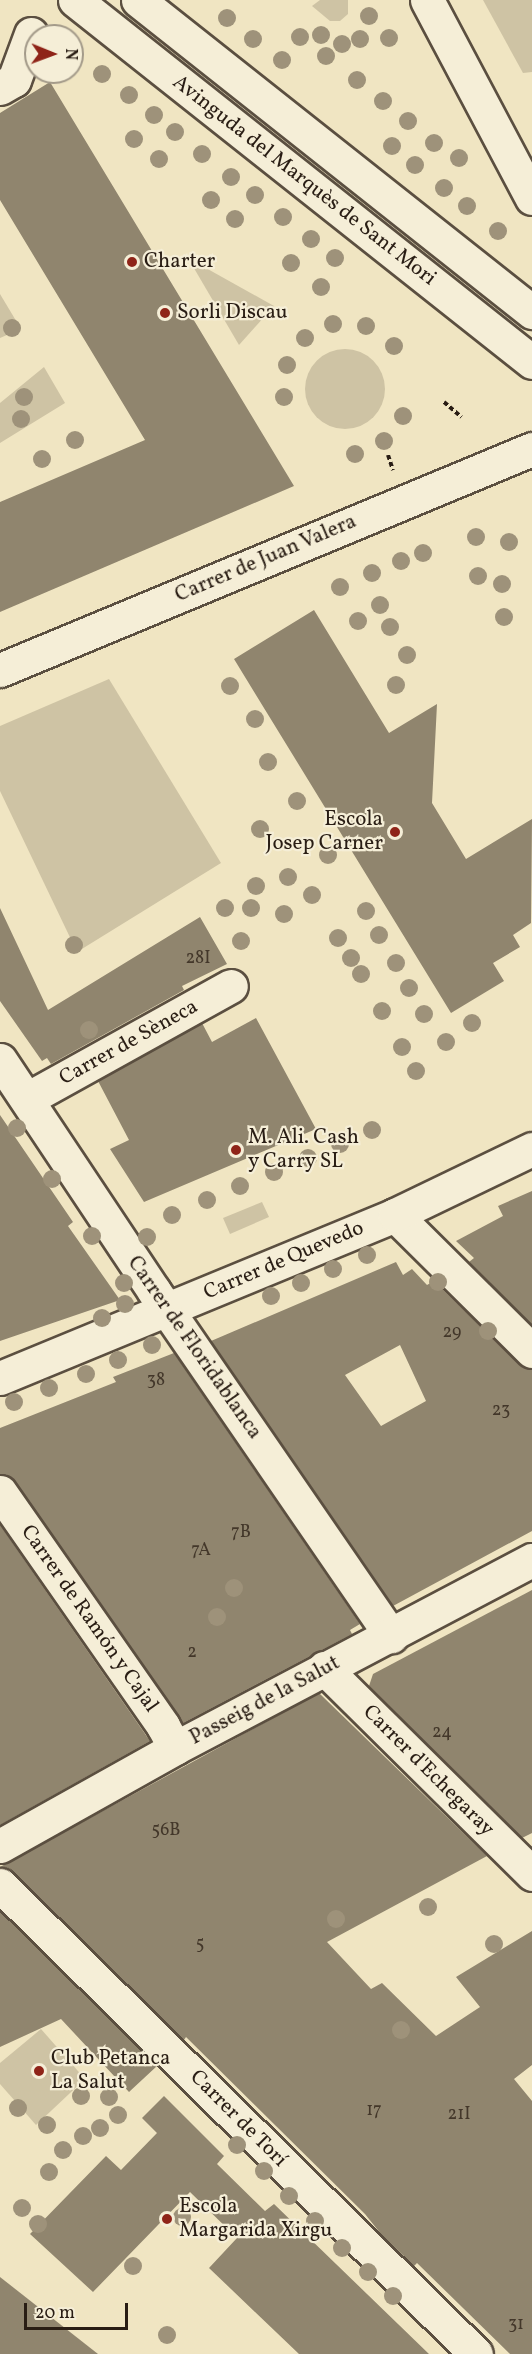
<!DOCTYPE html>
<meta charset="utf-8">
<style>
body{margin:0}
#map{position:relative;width:532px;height:2354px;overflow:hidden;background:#f0e5c2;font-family:Vollkorn,serif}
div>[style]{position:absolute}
.green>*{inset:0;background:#cec3a4}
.round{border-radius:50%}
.building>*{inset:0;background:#90856e}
.path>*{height:4px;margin-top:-2px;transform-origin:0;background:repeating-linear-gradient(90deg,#291d14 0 4.5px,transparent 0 7.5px)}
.roads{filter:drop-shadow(2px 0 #5b4f40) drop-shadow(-2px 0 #5b4f40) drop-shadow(0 2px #5b4f40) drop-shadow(0 -2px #5b4f40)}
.street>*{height:33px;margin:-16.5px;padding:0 16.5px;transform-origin:16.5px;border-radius:16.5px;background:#f5eed7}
.trees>*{width:18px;height:18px;margin:-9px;border-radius:50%;background:#9e927a}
.dots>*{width:16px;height:16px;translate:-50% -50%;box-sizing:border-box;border:3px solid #f5eed7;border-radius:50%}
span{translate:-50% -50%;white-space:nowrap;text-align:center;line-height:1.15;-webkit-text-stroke:4.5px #f5eed7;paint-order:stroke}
.number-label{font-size:18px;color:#43372a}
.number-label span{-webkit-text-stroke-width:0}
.street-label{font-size:21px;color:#291d14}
.poi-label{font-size:21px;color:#291d14}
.left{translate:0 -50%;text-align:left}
.right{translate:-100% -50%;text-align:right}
.north{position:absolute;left:24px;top:24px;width:60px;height:60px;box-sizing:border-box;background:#f5eed7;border:2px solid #a39a89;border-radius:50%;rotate:91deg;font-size:16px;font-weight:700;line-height:24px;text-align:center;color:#291d14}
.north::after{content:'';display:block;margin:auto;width:21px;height:27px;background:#8f2418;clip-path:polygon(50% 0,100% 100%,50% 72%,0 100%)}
.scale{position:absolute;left:24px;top:2303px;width:104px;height:27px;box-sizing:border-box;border:3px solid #291d14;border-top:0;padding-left:8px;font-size:18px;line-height:21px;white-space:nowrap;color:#291d14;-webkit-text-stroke:4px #f5eed7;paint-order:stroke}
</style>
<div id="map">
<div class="green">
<div style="clip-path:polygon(320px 0,348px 0,348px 14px,340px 21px,330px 21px,312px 6px)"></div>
<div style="clip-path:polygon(483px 0,532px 0,532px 72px,523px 73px)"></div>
<div style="clip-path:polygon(188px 258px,274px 306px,239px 345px)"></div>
<div style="clip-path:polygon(0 294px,21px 329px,0 338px)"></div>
<div class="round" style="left:305px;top:349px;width:80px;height:80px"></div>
<div style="clip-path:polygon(44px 367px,65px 403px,0 443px,0 403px)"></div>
<div style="clip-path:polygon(109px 679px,221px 863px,77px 952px,0 791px,0 726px)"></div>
<div style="clip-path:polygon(262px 1202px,269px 1217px,230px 1234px,223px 1218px)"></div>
<div style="clip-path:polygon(41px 2029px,85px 2079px,36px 2125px,0 2084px,0 2063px)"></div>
</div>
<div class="building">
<div style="clip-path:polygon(50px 82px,294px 486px,0 612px,0 502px,145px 440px,0 200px,0 113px)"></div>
<div style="clip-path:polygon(314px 610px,389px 733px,437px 704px,432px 803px,466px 859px,532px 819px,531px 923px,513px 935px,520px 947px,493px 963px,504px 981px,451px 1013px,234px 659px)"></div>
<div style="clip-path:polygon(0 908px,48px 1010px,200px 917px,227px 964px,182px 986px,184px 990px,51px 1064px,47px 1058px,42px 1061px,0 1001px)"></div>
<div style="clip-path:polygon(256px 1018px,316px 1129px,144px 1202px,110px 1149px,129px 1140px,98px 1081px,202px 1023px,212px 1042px)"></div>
<div style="clip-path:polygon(0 1115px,73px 1222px,68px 1226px,120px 1300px,0 1341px)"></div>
<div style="clip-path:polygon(532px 1191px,532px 1325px,469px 1262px,474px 1258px,456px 1241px,503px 1216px,498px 1206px)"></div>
<div style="clip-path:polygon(evenodd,396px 1262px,403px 1275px,412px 1269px,427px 1285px,434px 1281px,519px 1364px,532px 1369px,532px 1531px,393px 1606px,211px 1341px,396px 1262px,400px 1345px,426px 1401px,381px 1426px,345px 1375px,400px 1345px)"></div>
<div style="clip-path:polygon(174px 1353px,360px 1624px,350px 1630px,352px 1634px,183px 1723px,15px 1481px,8px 1475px,0 1474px,0 1428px,116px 1382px,113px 1377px)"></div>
<div style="clip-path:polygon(0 1525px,150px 1741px,0 1825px)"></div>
<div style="clip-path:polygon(532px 1590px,532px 1833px,522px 1838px,369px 1686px,373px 1674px)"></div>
<div style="clip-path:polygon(319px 1693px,487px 1856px,327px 1942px,371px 1989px,382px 1983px,436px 2036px,480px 2007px,456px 1977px,532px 1931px,532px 2065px,514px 2079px,532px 2101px,532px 2354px,510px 2354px,417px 2263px,414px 2266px,381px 2234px,365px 2214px,186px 2037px,184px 2040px,13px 1872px,0 1867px)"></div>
<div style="clip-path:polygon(0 1911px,157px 2066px,129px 2092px,61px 2019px,0 2047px)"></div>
<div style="clip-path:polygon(164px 2096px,224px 2156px,217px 2164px,265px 2211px,274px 2204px,429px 2354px,299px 2354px,209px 2268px,237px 2238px,190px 2192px,93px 2292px,30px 2234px,106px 2156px,121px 2170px,157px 2133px,142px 2118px)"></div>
<div style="clip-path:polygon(0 2277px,98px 2354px,0 2354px)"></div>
</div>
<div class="path">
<div style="left:444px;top:402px;width:23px;rotate:41deg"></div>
<div style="left:388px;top:455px;width:16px;rotate:72deg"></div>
</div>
<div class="roads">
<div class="street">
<div style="left:75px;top:0;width:583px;rotate:38.38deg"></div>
<div style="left:138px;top:0;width:503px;rotate:38.37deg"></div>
<div style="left:427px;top:0;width:224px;rotate:62.1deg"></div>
<div style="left:0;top:88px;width:16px;rotate:-30deg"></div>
<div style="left:14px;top:80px;width:49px;rotate:-69.7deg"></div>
<div style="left:0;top:670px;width:576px;rotate:-22.56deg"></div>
<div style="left:0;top:1060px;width:278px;rotate:56.3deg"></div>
<div style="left:154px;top:1291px;width:419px;rotate:55.5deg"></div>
<div style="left:27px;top:1099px;width:233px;rotate:-29deg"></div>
<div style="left:395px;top:1215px;width:193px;rotate:44.8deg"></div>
<div style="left:0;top:1378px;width:427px;rotate:-22.4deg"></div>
<div style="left:395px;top:1215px;width:152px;rotate:-25.7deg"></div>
<div style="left:0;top:1492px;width:285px;rotate:55.1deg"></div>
<div style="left:163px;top:1726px;width:25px;rotate:61deg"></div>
<div style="left:324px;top:1668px;width:293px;rotate:44.7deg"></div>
<div style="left:0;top:1846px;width:201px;rotate:-29.2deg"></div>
<div style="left:175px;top:1748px;width:403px;rotate:-27.8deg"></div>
<div style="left:0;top:1885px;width:668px;rotate:44.58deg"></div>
</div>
</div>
<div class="trees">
<div style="left:369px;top:16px"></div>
<div style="left:227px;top:18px"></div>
<div style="left:321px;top:35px"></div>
<div style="left:300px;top:37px"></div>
<div style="left:389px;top:38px"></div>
<div style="left:253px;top:39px"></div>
<div style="left:360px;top:39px"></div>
<div style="left:342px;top:44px"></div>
<div style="left:326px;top:56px"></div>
<div style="left:282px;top:60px"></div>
<div style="left:102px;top:74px"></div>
<div style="left:357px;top:80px"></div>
<div style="left:129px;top:95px"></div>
<div style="left:383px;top:101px"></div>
<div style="left:154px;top:115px"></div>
<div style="left:408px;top:121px"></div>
<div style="left:175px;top:132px"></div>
<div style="left:134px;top:139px"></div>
<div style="left:434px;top:143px"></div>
<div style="left:392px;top:146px"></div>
<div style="left:202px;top:154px"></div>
<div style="left:459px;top:158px"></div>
<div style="left:159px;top:159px"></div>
<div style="left:415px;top:165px"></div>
<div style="left:231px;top:177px"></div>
<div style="left:444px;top:188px"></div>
<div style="left:255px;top:195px"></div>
<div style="left:211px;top:200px"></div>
<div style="left:467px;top:206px"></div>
<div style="left:283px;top:217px"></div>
<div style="left:235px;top:219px"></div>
<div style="left:498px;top:231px"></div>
<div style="left:311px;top:239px"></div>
<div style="left:335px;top:258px"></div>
<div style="left:291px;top:263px"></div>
<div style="left:321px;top:287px"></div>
<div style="left:333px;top:324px"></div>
<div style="left:366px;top:326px"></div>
<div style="left:12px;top:328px"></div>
<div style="left:305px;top:338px"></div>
<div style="left:394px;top:346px"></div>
<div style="left:287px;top:365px"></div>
<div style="left:24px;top:397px"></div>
<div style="left:284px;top:397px"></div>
<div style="left:403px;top:416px"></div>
<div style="left:21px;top:419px"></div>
<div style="left:75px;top:440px"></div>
<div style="left:384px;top:441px"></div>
<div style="left:355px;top:454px"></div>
<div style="left:42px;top:459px"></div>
<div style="left:476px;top:537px"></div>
<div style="left:509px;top:542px"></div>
<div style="left:423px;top:553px"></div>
<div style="left:401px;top:561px"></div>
<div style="left:372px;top:573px"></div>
<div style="left:478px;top:576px"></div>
<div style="left:502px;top:584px"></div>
<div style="left:340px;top:587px"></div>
<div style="left:380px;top:605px"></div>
<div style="left:504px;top:617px"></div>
<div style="left:358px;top:621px"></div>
<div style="left:390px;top:627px"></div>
<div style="left:407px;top:655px"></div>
<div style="left:396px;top:685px"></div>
<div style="left:230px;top:686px"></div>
<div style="left:255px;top:719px"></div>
<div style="left:268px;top:762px"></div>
<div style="left:297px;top:801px"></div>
<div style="left:260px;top:829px"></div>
<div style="left:328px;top:855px"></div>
<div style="left:288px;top:877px"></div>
<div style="left:256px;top:886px"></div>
<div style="left:312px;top:895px"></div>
<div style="left:225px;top:908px"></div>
<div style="left:251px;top:908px"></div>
<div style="left:366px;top:911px"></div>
<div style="left:284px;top:914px"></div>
<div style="left:379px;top:935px"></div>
<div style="left:338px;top:938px"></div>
<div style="left:241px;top:941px"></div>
<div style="left:74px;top:945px"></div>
<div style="left:351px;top:958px"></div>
<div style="left:396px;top:963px"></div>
<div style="left:361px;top:974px"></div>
<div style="left:409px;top:988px"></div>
<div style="left:382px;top:1011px"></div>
<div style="left:424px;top:1014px"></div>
<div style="left:472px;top:1023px"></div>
<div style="left:89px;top:1030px"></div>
<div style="left:446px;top:1042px"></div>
<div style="left:402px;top:1047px"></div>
<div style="left:416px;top:1071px"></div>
<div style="left:17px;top:1128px"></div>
<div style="left:372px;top:1130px"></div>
<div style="left:340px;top:1144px"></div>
<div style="left:308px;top:1158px"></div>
<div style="left:274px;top:1172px"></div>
<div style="left:52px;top:1179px"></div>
<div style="left:240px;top:1186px"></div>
<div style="left:207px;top:1200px"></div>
<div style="left:172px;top:1215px"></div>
<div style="left:92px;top:1236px"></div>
<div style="left:147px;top:1237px"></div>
<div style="left:367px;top:1255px"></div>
<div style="left:333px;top:1269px"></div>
<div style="left:438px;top:1282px"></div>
<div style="left:124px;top:1283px"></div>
<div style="left:301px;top:1283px"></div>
<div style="left:271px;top:1296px"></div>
<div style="left:125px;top:1304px"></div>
<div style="left:102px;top:1318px"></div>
<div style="left:488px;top:1331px"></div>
<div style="left:152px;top:1345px"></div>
<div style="left:118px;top:1360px"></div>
<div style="left:86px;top:1374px"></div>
<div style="left:49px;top:1388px"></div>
<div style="left:14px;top:1402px"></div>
<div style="left:234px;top:1588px"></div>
<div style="left:217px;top:1617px"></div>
<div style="left:428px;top:1907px"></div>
<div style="left:336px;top:1919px"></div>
<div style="left:494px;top:1944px"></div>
<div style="left:401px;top:2030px"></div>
<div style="left:81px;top:2096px"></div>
<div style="left:109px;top:2097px"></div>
<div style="left:18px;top:2108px"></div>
<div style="left:118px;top:2115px"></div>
<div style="left:47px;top:2125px"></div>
<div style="left:100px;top:2128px"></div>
<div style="left:83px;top:2136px"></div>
<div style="left:237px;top:2145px"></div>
<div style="left:63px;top:2150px"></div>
<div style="left:264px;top:2171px"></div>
<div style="left:49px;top:2172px"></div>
<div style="left:289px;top:2196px"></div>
<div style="left:22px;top:2208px"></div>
<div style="left:182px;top:2217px"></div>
<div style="left:315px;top:2221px"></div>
<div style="left:38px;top:2224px"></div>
<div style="left:342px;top:2248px"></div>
<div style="left:133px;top:2266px"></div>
<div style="left:368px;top:2272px"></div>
<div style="left:393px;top:2296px"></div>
<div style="left:167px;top:2335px"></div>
</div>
<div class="dots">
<div style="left:132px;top:262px;background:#8f2418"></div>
<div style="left:165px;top:313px;background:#8f2418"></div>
<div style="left:395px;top:832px;background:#8f2418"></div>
<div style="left:236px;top:1150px;background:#8f2418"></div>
<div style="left:39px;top:2071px;background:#8f2418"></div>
<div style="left:167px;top:2219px;background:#8f2418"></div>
</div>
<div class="number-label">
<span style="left:198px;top:959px">28I</span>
<span style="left:452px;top:1333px">29</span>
<span style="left:156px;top:1381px">38</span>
<span style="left:501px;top:1411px">23</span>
<span style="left:241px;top:1533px">7B</span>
<span style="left:201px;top:1551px">7A</span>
<span style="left:192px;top:1653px">2</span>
<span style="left:442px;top:1733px">24</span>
<span style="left:166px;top:1831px">56B</span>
<span style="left:200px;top:1945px">5</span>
<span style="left:374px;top:2111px">17</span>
<span style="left:459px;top:2115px">21I</span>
<span style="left:516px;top:2325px">31</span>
</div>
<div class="street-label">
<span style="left:304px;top:181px;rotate:38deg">Avinguda del Marquès de Sant Mori</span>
<span style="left:266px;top:559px;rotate:-23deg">Carrer de Juan Valera</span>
<span style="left:129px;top:1043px;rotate:-29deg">Carrer de Sèneca</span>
<span style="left:284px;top:1261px;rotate:-23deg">Carrer de Quevedo</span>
<span style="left:194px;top:1348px;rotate:55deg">Carrer de Floridablanca</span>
<span style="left:89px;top:1619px;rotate:55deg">Carrer de Ramón y Cajal</span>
<span style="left:265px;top:1701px;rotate:-28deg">Passeig de la Salut</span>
<span style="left:428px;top:1771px;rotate:45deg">Carrer d'Echegaray</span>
<span style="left:238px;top:2119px;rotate:45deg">Carrer de Torí</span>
</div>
<div class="poi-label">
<span class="left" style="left:144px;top:262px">Charter</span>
<span class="left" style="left:177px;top:313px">Sorli Discau</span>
<span class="right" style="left:383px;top:832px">Escola<br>Josep Carner</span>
<span class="left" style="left:248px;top:1150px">M. Ali. Cash<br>y Carry SL</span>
<span class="left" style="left:51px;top:2071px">Club Petanca<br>La Salut</span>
<span class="left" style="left:179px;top:2219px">Escola<br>Margarida Xirgu</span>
</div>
<div class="north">N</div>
<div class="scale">20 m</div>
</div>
